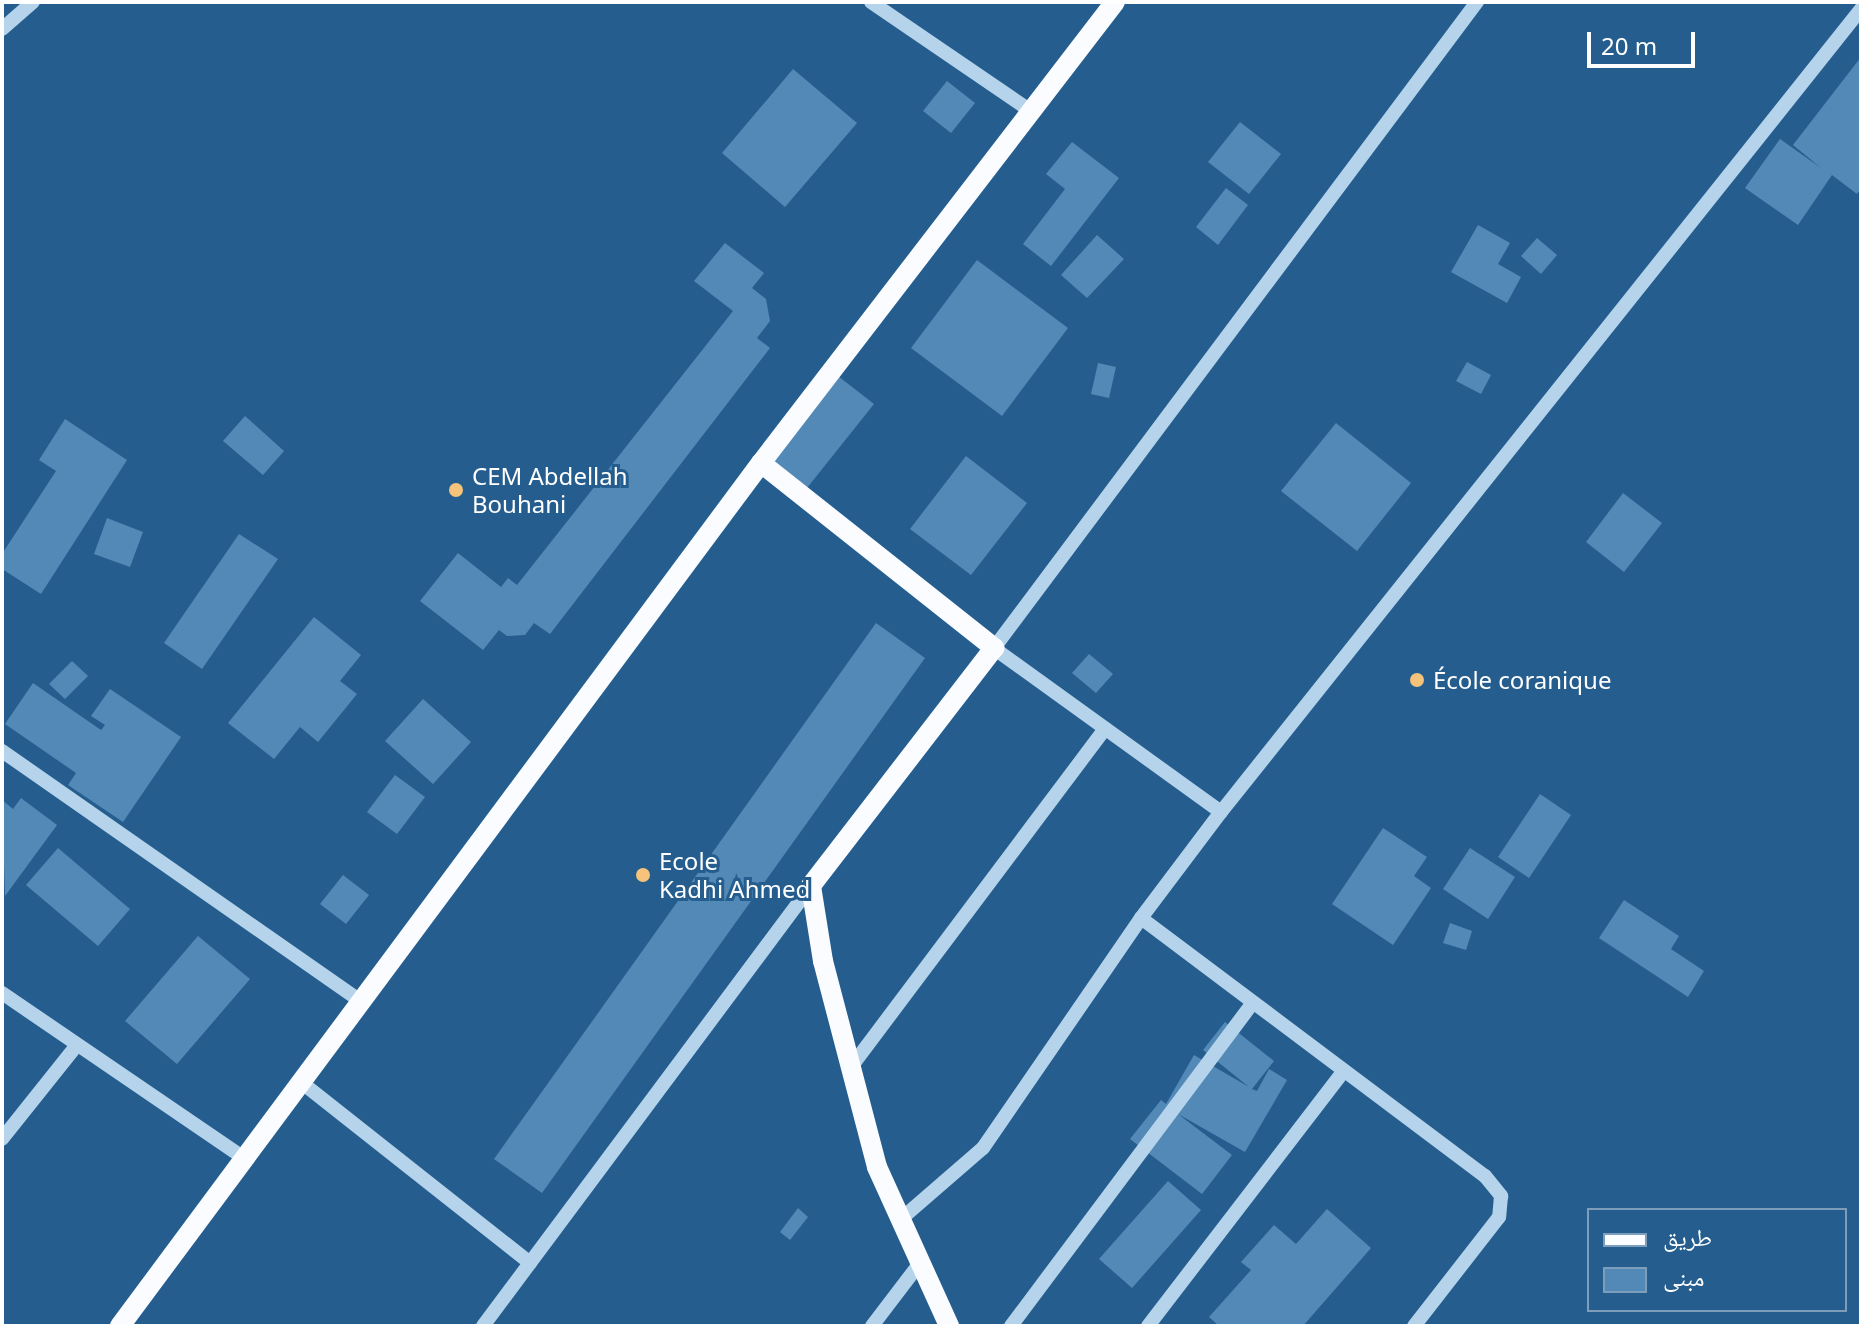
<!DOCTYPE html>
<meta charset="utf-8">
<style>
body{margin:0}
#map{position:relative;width:1863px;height:1328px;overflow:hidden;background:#255e8e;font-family:"Noto Sans","Noto Naskh Arabic",sans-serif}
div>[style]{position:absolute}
.building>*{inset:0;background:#5289b7}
.minor>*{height:14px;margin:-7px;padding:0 7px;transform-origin:7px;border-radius:7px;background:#b5d3eb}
.major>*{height:20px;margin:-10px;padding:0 10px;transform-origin:10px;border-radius:10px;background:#fafcff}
.dots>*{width:22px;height:22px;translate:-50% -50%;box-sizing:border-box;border:4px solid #255e8e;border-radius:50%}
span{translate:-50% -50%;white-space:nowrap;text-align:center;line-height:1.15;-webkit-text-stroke:6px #255e8e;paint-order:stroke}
.poi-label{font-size:24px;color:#fff}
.left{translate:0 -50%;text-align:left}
.frame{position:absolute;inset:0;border:4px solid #fff;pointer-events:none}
.legend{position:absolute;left:1587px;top:1208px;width:260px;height:104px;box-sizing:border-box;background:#255e8e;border:2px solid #7c9ebb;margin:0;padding:10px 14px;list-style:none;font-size:24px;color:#fff}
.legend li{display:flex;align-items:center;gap:16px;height:40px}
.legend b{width:40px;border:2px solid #7c9ebb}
.scale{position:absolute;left:1587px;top:32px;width:108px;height:36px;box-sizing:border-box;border:4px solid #fff;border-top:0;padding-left:10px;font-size:24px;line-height:28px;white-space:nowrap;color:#fff;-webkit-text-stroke:6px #255e8e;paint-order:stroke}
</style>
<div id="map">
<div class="building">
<div style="clip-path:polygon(1861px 57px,1861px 188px,1857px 194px,1832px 175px,1798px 225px,1745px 188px,1780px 139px,1821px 168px,1793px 145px)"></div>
<div style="clip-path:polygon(793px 69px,857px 123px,785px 207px,722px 153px)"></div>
<div style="clip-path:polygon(947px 81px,975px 103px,951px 133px,923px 111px)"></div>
<div style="clip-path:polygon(1240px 122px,1281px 154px,1249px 194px,1208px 162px)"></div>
<div style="clip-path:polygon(1072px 142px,1119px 178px,1051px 266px,1023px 244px,1065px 189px,1046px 174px)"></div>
<div style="clip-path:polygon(1226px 188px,1248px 205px,1218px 245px,1196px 227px)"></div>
<div style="clip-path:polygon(1478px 225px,1510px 243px,1498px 264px,1521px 277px,1507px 303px,1451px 272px)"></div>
<div style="clip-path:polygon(1097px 235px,1124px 259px,1087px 298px,1061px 275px)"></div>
<div style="clip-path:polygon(1537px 238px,1557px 255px,1541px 274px,1521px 256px)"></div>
<div style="clip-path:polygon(725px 243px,764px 273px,752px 288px,766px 299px,770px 321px,757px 338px,770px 348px,550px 634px,534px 623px,525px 635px,507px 636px,499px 630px,483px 650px,420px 601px,458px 553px,501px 587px,508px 578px,517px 585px,733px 311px,694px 281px)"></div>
<div style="clip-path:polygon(977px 260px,1068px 328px,1002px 416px,911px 348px)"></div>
<div style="clip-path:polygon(1467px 362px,1491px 375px,1481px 394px,1456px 381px)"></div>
<div style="clip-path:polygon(1098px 363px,1116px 367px,1109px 398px,1091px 394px)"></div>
<div style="clip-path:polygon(829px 369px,874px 404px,803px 493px,758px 458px)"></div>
<div style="clip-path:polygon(245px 416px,284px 451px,263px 475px,223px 441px)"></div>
<div style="clip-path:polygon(65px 419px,127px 460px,41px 594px,2px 569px,2px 554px,56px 471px,39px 460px)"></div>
<div style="clip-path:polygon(1336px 423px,1411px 483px,1357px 551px,1281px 491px)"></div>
<div style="clip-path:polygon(966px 456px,1027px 503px,971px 575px,910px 529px)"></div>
<div style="clip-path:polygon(1623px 493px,1662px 523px,1624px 572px,1586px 542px)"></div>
<div style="clip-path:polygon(107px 518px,143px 532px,130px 567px,94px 554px)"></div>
<div style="clip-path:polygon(239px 534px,278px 559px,202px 669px,164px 643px)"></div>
<div style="clip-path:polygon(314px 617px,361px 655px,340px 681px,357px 694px,318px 742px,300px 727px,274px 759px,228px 723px)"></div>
<div style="clip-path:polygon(876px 623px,925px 658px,542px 1193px,494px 1159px)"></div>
<div style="clip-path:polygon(1089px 654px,1113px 674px,1096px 693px,1072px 673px)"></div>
<div style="clip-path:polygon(72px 661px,88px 676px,65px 699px,49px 684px)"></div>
<div style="clip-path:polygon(33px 683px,101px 730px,105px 725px,91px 716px,110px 689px,181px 737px,123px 822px,68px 785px,76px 773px,5px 724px)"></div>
<div style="clip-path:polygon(423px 699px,471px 742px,433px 784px,385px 741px)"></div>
<div style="clip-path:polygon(395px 775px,425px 797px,397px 834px,367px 812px)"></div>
<div style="clip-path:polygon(1540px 794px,1571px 815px,1529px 878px,1498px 857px)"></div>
<div style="clip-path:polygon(21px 798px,57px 825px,5px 896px,2px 800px,13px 809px)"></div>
<div style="clip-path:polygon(1383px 828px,1427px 857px,1414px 876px,1431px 888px,1393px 945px,1332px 904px)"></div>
<div style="clip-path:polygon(58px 848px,130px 909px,98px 946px,26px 885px)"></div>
<div style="clip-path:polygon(1470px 848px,1515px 877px,1488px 919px,1443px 889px)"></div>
<div style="clip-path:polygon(343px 875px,369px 895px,346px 924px,320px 904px)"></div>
<div style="clip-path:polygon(1624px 900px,1679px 936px,1671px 949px,1704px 971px,1688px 997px,1599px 938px)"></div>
<div style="clip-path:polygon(1450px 923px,1472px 931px,1466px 950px,1443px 943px)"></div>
<div style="clip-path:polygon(198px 936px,250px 979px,177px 1064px,125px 1021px)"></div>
<div style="clip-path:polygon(1225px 1022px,1274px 1061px,1252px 1089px,1257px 1091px,1269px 1069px,1287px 1080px,1245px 1152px,1178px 1114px,1232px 1155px,1202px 1194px,1130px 1139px,1161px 1100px,1166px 1104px,1194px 1055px,1249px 1087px,1203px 1050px)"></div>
<div style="clip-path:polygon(1168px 1181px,1201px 1210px,1132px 1288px,1099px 1259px)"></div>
<div style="clip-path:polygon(798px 1208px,808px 1217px,790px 1240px,780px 1232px)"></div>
<div style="clip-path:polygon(1327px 1209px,1371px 1248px,1303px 1326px,1219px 1326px,1209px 1317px,1251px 1270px,1241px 1262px,1274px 1225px,1296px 1244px)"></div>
</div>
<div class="minor">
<div style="left:871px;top:2px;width:194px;rotate:34.3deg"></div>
<div style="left:2px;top:29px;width:41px;rotate:-41.1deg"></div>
<div style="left:2px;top:751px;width:437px;rotate:34.9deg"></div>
<div style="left:1221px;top:812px;width:280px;rotate:-144.2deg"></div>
<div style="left:994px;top:648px;width:807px;rotate:-53.22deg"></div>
<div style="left:1141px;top:918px;width:430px;rotate:36.9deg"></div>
<div style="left:1485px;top:1176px;width:26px;rotate:51deg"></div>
<div style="left:1501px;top:1196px;width:21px;rotate:95deg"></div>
<div style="left:1499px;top:1217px;width:138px;rotate:127.9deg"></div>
<div style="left:2px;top:993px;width:293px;rotate:34.3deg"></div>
<div style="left:851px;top:1067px;width:423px;rotate:-53.1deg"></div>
<div style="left:301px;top:1082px;width:292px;rotate:38.3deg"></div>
<div style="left:2px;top:1139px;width:120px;rotate:-51.4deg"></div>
<div style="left:901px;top:1219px;width:108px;rotate:-40.9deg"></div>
<div style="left:983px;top:1148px;width:279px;rotate:-55.5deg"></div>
<div style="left:1141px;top:918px;width:133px;rotate:-53deg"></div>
<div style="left:1221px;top:812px;width:1027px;rotate:-51.44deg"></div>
<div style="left:483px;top:1326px;width:549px;rotate:-53.3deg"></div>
<div style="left:872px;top:1326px;width:79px;rotate:-52.7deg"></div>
<div style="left:1011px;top:1326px;width:401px;rotate:-53.2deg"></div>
<div style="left:1148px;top:1326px;width:320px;rotate:-52.5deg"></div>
</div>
<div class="major">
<div style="left:761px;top:463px;width:298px;rotate:38.4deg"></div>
<div style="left:994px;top:648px;width:300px;rotate:127.6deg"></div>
<div style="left:811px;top:886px;width:76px;rotate:80.9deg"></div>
<div style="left:823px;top:961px;width:213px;rotate:75.3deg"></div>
<div style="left:877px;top:1167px;width:175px;rotate:65.6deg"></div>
<div style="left:120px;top:1326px;width:1075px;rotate:-53.4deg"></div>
<div style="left:761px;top:463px;width:581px;rotate:-52.48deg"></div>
</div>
<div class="dots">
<div style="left:456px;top:490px;background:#f5c47a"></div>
<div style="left:1417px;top:680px;background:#f5c47a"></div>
<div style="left:643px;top:875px;background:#f5c47a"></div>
</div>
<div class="poi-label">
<span class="left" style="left:472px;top:490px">CEM Abdellah<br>Bouhani</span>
<span class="left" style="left:1433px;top:680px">École coranique</span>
<span class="left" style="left:659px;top:875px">Ecole<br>Kadhi Ahmed</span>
</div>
<div class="frame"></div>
<ul class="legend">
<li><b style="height:10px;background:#fafcff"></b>طريق</li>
<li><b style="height:22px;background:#5289b7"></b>مبنى</li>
</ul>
<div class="scale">20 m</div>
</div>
